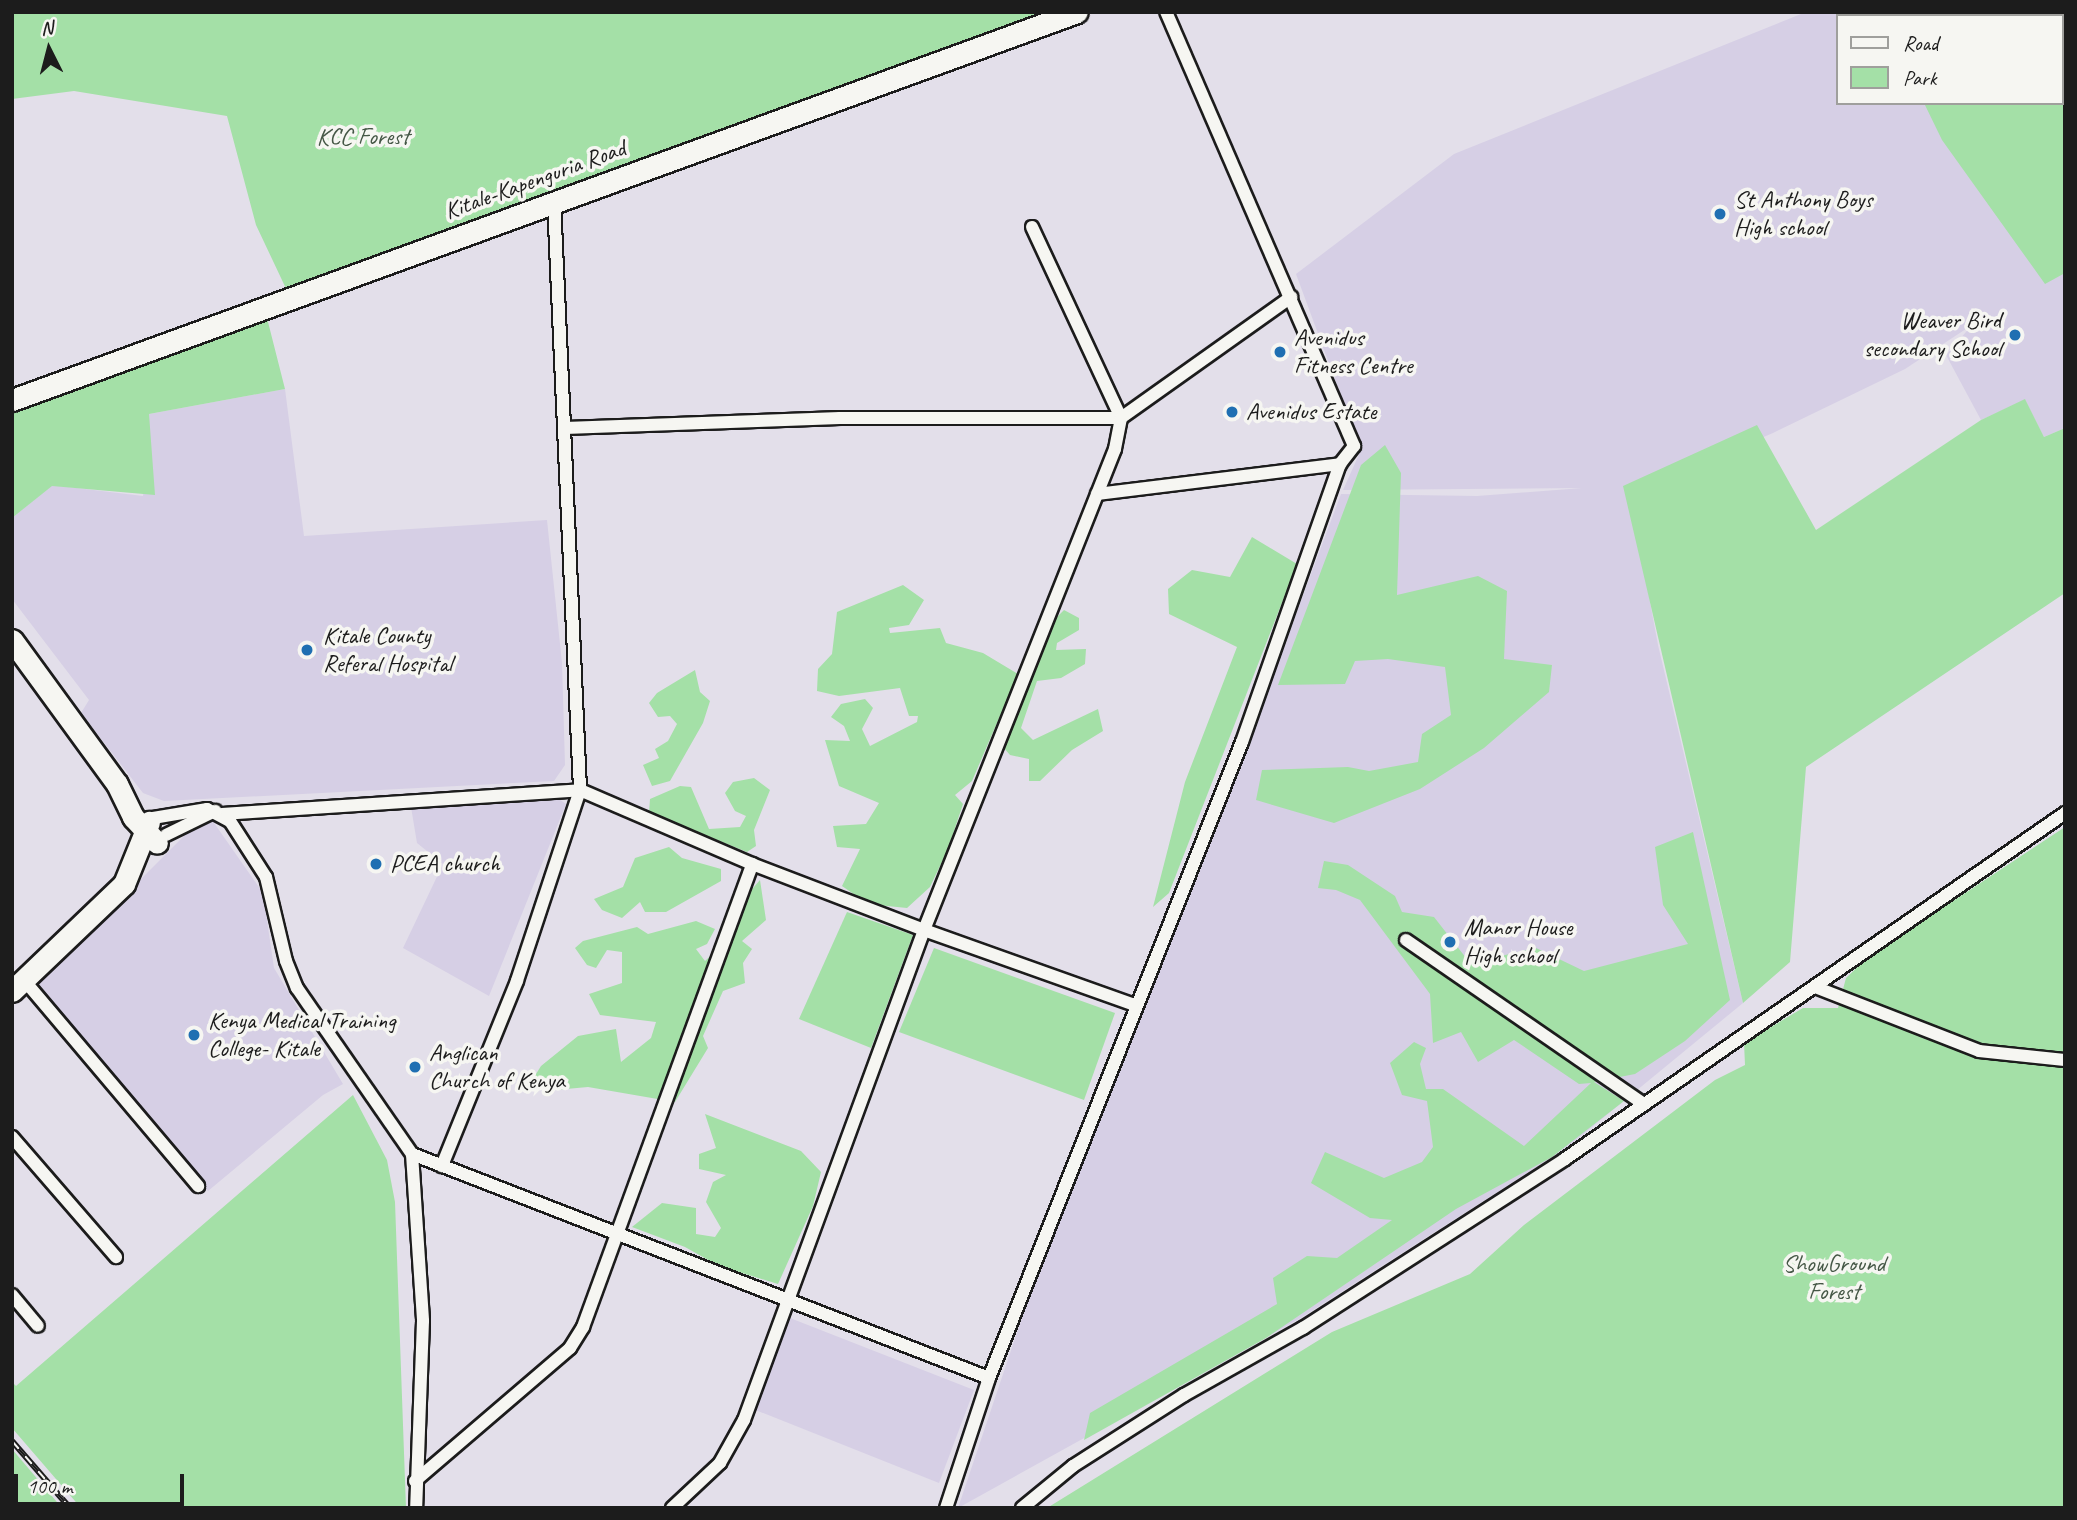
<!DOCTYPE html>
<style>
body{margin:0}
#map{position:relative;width:2077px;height:1520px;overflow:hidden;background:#e3dfea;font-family:Caveat,sans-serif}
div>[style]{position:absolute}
.built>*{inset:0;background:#d6cfe5}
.green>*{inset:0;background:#a4e0a7}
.roads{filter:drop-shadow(2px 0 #1c1c1c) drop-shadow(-2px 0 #1c1c1c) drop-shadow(0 2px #1c1c1c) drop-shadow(0 -2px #1c1c1c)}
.minor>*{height:12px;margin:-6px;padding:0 6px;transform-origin:6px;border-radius:6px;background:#f6f6f2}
.trunk>*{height:21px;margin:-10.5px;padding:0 10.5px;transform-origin:10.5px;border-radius:10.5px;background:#f6f6f2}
.rail>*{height:6px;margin-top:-3px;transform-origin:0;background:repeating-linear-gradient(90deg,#f6f6f2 0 10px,#1c1c1c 0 20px);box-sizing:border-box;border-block:2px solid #1c1c1c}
.dots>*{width:19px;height:19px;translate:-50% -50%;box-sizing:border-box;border:4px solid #f6f6f2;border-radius:50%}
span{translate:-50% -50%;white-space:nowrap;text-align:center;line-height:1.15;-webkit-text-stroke:7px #f6f6f2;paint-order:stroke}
.park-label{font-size:24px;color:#455746}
.street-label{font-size:24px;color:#1c1c1c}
.poi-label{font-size:24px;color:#1c1c1c}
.left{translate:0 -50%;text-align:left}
.right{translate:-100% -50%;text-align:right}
.frame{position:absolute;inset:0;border:14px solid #1c1c1c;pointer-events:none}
.legend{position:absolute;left:1836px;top:14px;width:228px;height:91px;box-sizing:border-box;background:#f6f6f2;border:2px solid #9f9f9c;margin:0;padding:9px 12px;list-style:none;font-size:21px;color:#1c1c1c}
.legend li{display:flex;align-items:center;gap:14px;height:35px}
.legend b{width:35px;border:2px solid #9f9f9c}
.north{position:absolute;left:14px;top:14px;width:70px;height:70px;-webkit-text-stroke:5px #f6f6f2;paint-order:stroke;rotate:354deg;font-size:19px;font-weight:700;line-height:28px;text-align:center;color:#1c1c1c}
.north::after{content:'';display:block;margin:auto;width:24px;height:32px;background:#1c1c1c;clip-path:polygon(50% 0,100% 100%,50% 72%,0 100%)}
.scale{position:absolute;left:14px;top:1474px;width:170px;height:32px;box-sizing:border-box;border:4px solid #1c1c1c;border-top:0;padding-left:9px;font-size:21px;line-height:24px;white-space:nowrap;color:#1c1c1c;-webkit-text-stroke:5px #f6f6f2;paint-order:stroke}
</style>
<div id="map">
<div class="built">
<div style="clip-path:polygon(evenodd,1806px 12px,2065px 12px,2065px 428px,2044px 437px,2025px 400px,1981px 420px,1946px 355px,1972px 325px,1905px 369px,1773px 433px,1630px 494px,1658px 645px,1743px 1003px,1569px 1146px,1299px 1319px,958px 1508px,1036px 1276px,1196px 881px,1341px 494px,1477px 496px,1582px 488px,1343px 490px,1361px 450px,1296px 274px,1454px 154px,1806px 12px,1837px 16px,2061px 16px,2061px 103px,1837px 103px,1837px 16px)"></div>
<div style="clip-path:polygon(285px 389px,304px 536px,547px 520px,562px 663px,565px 765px,554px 781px,164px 801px,143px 793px,81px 713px,89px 700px,12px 599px,12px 518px,52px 485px,143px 496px,149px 414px)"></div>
<div style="clip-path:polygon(556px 797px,566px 804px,489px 996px,403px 948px,443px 864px,417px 843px,411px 807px)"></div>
<div style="clip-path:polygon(212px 820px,263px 893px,274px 968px,343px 1084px,323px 1095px,208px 1191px,34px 986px,192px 828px)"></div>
<div style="clip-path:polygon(790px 1318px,974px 1390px,939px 1483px,753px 1409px)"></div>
</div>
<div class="green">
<div style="clip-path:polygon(12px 12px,1058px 12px,290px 297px,256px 225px,227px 116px,74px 91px,12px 99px)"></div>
<div style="clip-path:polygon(1880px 12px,2065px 12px,2065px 273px,2045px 284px,1942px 140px,1924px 103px,2061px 103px,2061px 16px)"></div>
<div style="clip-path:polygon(267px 318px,285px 389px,149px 414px,155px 495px,52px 486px,12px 518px,12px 411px)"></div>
<div style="clip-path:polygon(2025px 399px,2044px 437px,2065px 428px,2065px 593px,1806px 767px,1790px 962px,1743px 1003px,1623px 486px,1757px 425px,1816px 530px,1981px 420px)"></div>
<div style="clip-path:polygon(1385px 445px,1401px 473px,1397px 595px,1478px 576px,1507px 591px,1504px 659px,1552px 665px,1549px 692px,1484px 748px,1420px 789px,1334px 823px,1256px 800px,1262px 770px,1348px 767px,1369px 771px,1418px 762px,1422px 734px,1451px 715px,1445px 667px,1388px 659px,1355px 661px,1345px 684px,1278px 685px,1361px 465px)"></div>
<div style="clip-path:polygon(1252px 537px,1297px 564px,1169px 893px,1153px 907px,1185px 782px,1237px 647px,1169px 614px,1168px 589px,1192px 570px,1230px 577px)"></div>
<div style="clip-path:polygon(903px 585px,924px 600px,909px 625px,889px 628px,890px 633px,940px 628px,946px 643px,983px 653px,1018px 674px,972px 781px,955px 795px,963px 804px,948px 849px,930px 887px,907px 908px,868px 904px,842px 886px,860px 849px,837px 847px,833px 826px,866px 824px,879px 803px,839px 786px,825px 740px,850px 741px,844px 726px,831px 717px,841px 704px,865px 699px,873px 708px,862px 729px,870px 746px,917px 722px,918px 716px,909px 716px,900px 688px,839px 696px,817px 691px,818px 669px,832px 654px,837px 612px)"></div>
<div style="clip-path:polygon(1064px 610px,1079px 618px,1079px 630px,1057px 643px,1056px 650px,1086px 649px,1085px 664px,1061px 678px,1037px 681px,1021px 728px,1033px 740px,1098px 709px,1103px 731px,1072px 750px,1040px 781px,1029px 781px,1029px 759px,1010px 755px,1003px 747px,1055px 619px)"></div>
<div style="clip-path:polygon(695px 670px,700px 692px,710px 701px,703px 723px,670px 781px,652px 786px,643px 765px,659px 758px,655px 749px,668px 741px,677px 724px,670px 716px,658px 717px,649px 703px,657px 693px)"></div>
<div style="clip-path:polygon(754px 778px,770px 790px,754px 830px,756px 846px,747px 852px,649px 813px,650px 799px,680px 786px,691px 787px,709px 829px,740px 827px,746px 816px,735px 811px,725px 793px,733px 782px)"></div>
<div style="clip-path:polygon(2065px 827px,2065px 1508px,1047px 1508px,1332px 1332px,1470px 1274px,1524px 1225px,1715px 1080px,1745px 1065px,1744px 1043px,1803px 1008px,1838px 1008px,1846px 978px,1867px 958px)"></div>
<div style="clip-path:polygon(1693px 832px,1730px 1000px,1685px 1041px,1635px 1074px,1594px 1082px,1624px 1101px,1552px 1157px,1456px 1209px,1266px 1338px,1084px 1440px,1090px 1413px,1277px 1304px,1273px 1278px,1307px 1256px,1337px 1258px,1392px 1220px,1370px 1218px,1311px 1183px,1325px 1152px,1384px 1178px,1422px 1162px,1433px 1147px,1427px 1101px,1402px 1095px,1390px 1063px,1414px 1042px,1426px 1048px,1420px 1064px,1426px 1089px,1443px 1089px,1524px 1146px,1591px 1083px,1579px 1084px,1514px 1040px,1478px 1062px,1461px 1032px,1433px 1043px,1430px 994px,1360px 900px,1336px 890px,1318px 888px,1324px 861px,1348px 865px,1395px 896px,1402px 912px,1434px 917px,1470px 963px,1536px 948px,1584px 971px,1688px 944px,1663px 905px,1655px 847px)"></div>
<div style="clip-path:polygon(669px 847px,682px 858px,721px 869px,721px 881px,666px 912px,645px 912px,640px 902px,622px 918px,602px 910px,594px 899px,623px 887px,635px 858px)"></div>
<div style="clip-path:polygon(760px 880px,766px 920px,742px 941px,752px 949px,743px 963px,745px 983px,723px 991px,703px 1036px,708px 1048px,675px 1102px,588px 1087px,555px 1090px,531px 1082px,541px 1066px,578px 1036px,616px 1029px,621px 1062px,651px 1038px,656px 1022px,600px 1015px,589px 994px,622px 983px,622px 952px,607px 950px,596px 968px,587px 965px,575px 948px,583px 941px,637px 927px,648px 934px,696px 921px,715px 929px,707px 944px,696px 949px,705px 961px,732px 936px,746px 896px)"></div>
<div style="clip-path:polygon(847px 912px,913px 935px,871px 1048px,799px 1019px)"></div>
<div style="clip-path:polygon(934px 948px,1115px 1013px,1084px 1100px,899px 1032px)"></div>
<div style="clip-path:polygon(353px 1095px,387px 1160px,395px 1202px,406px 1508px,81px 1508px,12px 1428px,12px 1382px,16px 1386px)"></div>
<div style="clip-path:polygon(705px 1114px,801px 1151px,821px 1172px,813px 1206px,778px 1284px,719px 1266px,685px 1247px,632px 1227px,662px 1203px,696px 1208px,696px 1234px,715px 1237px,721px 1228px,706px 1202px,713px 1182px,726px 1175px,699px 1169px,699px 1154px,716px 1148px)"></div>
<div style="clip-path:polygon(12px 1449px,62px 1508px,12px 1508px)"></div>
</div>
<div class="roads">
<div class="minor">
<div style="left:554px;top:201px;width:590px;rotate:87.47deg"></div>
<div style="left:580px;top:790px;width:187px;rotate:23.3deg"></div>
<div style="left:752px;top:864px;width:184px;rotate:21deg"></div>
<div style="left:924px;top:930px;width:522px;rotate:110.17deg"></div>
<div style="left:744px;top:1420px;width:49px;rotate:119.2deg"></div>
<div style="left:720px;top:1463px;width:66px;rotate:136.8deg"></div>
<div style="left:1032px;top:227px;width:211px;rotate:65deg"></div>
<div style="left:1121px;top:418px;width:32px;rotate:101deg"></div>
<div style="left:1115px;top:449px;width:518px;rotate:111.66deg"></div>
<div style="left:924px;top:930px;width:224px;rotate:19.6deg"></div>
<div style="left:565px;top:428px;width:275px;rotate:-2.1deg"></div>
<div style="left:840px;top:418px;width:281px"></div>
<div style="left:1121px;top:418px;width:209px;rotate:-35.4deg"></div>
<div style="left:1097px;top:494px;width:245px;rotate:-7deg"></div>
<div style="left:222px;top:814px;width:359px;rotate:-3.8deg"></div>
<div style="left:580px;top:790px;width:201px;rotate:108.3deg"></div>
<div style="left:517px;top:981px;width:200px;rotate:112.1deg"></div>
<div style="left:153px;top:818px;width:55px;rotate:-9.5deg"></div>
<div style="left:207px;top:809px;width:26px;rotate:28deg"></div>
<div style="left:230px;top:821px;width:67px;rotate:57.3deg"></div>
<div style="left:266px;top:877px;width:86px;rotate:76.6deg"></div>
<div style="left:286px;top:961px;width:29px;rotate:68deg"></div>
<div style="left:297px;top:988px;width:202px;rotate:55.3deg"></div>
<div style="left:412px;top:1154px;width:167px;rotate:86.2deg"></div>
<div style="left:423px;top:1321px;width:187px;rotate:92.1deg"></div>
<div style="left:166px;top:835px;width:55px;rotate:-26.1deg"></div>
<div style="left:1406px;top:940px;width:289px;rotate:34.6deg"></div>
<div style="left:24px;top:980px;width:270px;rotate:49.8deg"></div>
<div style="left:1815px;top:987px;width:176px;rotate:21.3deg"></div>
<div style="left:1979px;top:1051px;width:86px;rotate:6deg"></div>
<div style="left:12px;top:1137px;width:159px;rotate:49.1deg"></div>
<div style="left:412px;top:1154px;width:619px;rotate:21.22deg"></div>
<div style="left:989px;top:1378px;width:137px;rotate:108.3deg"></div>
<div style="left:12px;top:1295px;width:40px;rotate:50deg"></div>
<div style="left:989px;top:1378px;width:684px;rotate:-68.31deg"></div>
<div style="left:1242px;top:742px;width:295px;rotate:-70.6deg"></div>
<div style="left:1340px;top:464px;width:23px;rotate:-52deg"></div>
<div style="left:1354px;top:446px;width:473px;rotate:-113.4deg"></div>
<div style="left:415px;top:1481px;width:204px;rotate:-40.6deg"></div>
<div style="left:570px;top:1348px;width:25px;rotate:-58deg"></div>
<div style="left:583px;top:1327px;width:493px;rotate:-69.9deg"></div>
<div style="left:1022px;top:1508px;width:66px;rotate:-39.5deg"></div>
<div style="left:1073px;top:1466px;width:132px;rotate:-32.6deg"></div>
<div style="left:1184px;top:1395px;width:137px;rotate:-29.4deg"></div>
<div style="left:1303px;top:1328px;width:312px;rotate:-32.8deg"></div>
<div style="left:1565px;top:1159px;width:608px;rotate:-34.68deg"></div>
</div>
<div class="trunk">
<div style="left:12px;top:400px;width:1133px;rotate:-20.02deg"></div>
<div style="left:12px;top:640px;width:178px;rotate:53.9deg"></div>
<div style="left:117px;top:784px;width:37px;rotate:64deg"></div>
<div style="left:133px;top:817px;width:35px;rotate:47deg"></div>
<div style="left:12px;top:991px;width:155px;rotate:-43.7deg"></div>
<div style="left:124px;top:884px;width:67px;rotate:-68deg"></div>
</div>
</div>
<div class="rail">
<div style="left:12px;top:1441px;width:89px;rotate:49.1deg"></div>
</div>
<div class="dots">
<div style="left:1720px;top:214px;background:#1f6fb2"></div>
<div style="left:2015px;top:335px;background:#1f6fb2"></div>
<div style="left:1280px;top:352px;background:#1f6fb2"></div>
<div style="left:1232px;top:412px;background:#1f6fb2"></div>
<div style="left:307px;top:650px;background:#1f6fb2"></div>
<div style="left:376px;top:864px;background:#1f6fb2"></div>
<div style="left:1450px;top:942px;background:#1f6fb2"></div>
<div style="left:194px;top:1035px;background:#1f6fb2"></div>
<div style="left:415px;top:1067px;background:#1f6fb2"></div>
</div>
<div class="park-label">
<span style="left:363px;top:137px">KCC Forest</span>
<span style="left:1834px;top:1278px">ShowGround<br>Forest</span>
</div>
<div class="street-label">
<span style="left:535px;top:180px;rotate:-20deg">Kitale-Kapenguria Road</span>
</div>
<div class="poi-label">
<span class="left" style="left:1734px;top:214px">St Anthony Boys<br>High school</span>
<span class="right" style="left:2001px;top:335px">Weaver Bird<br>secondary School</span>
<span class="left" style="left:1294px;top:352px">Avenidus<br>Fitness Centre</span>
<span class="left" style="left:1246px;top:412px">Avenidus Estate</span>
<span class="left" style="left:323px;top:650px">Kitale County<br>Referal Hospital</span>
<span class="left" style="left:390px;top:864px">PCEA church</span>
<span class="left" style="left:1464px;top:942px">Manor House<br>High school</span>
<span class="left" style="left:208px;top:1035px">Kenya Medical Training<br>College- Kitale</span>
<span class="left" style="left:429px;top:1067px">Anglican<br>Church of Kenya</span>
</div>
<div class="frame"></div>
<ul class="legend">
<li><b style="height:9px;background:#f6f6f2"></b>Road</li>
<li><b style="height:19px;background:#a4e0a7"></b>Park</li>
</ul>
<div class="north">N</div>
<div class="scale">100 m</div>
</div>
